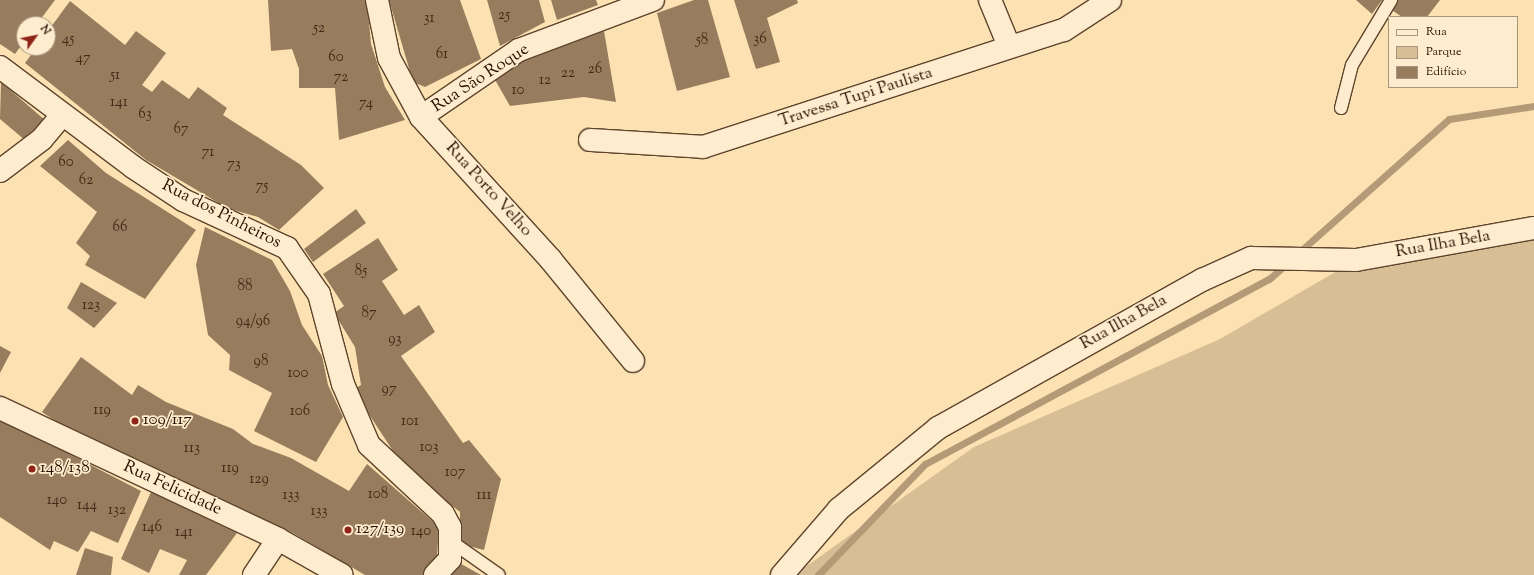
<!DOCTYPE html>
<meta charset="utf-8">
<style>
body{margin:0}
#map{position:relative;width:1534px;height:575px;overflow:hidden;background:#fce2b2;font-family:"Sorts Mill Goudy",serif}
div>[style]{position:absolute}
.green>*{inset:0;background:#d8be94}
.stream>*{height:7px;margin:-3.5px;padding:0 3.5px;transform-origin:3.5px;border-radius:3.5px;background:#b49a76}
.building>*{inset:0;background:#977d5d}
.roads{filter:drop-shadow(1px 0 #5e442d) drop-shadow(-1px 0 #5e442d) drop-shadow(0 1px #5e442d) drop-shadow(0 -1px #5e442d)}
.lane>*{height:12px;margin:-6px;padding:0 6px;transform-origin:6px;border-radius:6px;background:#fdeccd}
.street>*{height:22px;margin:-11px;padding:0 11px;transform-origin:11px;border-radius:11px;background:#fdeccd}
.dots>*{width:11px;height:11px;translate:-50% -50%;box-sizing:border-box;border:2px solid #fdeccd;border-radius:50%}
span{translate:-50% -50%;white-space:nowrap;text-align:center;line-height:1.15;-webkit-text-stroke:3.5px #fdeccd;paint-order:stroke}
.number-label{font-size:15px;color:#442a18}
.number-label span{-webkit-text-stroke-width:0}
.street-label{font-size:17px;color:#290f01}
.poi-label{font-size:17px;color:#290f01}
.left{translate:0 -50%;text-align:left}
.legend{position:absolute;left:1388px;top:16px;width:130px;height:72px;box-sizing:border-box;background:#fdeccd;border:1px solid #a8947b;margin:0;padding:5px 7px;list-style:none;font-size:12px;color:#290f01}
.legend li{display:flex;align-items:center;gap:8px;height:20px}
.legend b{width:20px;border:1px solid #a8947b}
.north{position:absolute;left:16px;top:16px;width:40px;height:40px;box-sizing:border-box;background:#fdeccd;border:1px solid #a8947b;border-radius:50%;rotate:57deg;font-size:11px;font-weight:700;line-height:16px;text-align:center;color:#290f01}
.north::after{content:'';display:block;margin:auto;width:14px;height:18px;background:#8f2418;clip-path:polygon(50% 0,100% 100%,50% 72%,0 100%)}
</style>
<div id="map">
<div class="green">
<div style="clip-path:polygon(1534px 228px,1534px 575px,794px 575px,974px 447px,1220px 339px,1356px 260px)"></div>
</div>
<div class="stream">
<div style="left:1297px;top:254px;width:203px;rotate:-41.6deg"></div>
<div style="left:1449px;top:119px;width:86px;rotate:-8.7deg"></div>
<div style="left:818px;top:575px;width:154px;rotate:-46.1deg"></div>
<div style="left:925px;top:464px;width:391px;rotate:-28.3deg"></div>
<div style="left:1269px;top:279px;width:23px;rotate:-41deg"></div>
</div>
<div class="building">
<div style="clip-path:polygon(0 0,55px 0,37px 24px,24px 24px,24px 42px,15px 54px,0 44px)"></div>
<div style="clip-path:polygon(268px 0,367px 0,371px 44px,385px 87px,405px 120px,339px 140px,335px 88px,299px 88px,299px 69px,292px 49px,271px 51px)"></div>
<div style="clip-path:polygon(389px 0,460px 0,481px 59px,425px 87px,413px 82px)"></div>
<div style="clip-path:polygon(487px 0,539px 0,545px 22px,500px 46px)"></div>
<div style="clip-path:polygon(551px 0,596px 0,598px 5px,557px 20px)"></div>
<div style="clip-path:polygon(694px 0,708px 0,730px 77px,677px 91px,657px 13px)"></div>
<div style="clip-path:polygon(734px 0,797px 0,798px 3px,767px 18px,780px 62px,756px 69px)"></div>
<div style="clip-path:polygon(1356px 0,1382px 0,1372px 14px)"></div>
<div style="clip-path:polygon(1394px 0,1440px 0,1427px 17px,1402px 17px,1389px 8px)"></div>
<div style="clip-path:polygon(70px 1px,125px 45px,136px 31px,166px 53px,142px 85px,152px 92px,162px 80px,189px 99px,198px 87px,227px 108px,223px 115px,301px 165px,324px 188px,279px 230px,258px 217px,227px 208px,146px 160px,25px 63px,36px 48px,48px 48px,48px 31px)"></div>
<div style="clip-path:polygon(604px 31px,616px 102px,584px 97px,510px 106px,494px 78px,524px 61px)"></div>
<div style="clip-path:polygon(1px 82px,46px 121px,26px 141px,0 119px)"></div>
<div style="clip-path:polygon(68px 140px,106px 173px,196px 230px,145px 299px,85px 265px,90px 256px,76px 243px,97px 212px,40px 166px)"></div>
<div style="clip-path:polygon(356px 209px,366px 223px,313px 262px,304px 249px)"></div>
<div style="clip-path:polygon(205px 227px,272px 260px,290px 291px,302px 325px,322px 356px,328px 385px,343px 417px,316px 462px,254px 431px,272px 393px,229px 370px,230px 355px,208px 335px,196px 265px)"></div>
<div style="clip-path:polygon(378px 238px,398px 270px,382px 281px,404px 315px,419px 305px,435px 332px,401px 356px,463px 443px,469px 440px,501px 479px,484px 550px,460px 544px,460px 512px,417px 478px,395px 454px,353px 390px,361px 385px,355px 347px,334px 313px,344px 306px,323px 274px)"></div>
<div style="clip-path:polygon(81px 282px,117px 303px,94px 328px,67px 308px)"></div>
<div style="clip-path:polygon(0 346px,11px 352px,0 373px)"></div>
<div style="clip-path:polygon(81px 357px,132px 395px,138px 385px,166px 402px,233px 429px,253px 444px,291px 458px,349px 491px,367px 464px,439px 527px,437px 557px,424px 575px,365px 575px,293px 533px,54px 420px,42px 412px)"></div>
<div style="clip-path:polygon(0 418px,141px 491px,118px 543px,91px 531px,78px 552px,54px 541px,50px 550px,0 517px)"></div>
<div style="clip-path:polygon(151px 492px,237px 533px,206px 575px,179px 575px,187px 560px,160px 549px,149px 573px,121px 559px)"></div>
<div style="clip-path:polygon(85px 548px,113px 557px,111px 575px,76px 575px)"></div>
<div style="clip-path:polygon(454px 560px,481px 575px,446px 575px)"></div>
</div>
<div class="roads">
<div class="lane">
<div style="left:1341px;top:108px;width:44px;rotate:-75.7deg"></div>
<div style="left:1352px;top:65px;width:76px;rotate:-59deg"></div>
<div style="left:452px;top:542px;width:57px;rotate:35.1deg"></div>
</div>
<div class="street">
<div style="left:377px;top:0;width:59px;rotate:78.3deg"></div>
<div style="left:389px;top:58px;width:67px;rotate:61.5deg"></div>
<div style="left:421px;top:117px;width:193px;rotate:47.7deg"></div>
<div style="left:551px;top:260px;width:130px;rotate:50.9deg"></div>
<div style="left:990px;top:0;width:50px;rotate:67.6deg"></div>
<div style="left:0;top:67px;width:166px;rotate:36.9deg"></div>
<div style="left:133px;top:167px;width:60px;rotate:33.4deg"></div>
<div style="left:183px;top:200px;width:115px;rotate:24.8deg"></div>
<div style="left:287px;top:248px;width:56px;rotate:55.2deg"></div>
<div style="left:319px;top:294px;width:93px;rotate:75.1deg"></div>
<div style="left:343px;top:384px;width:66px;rotate:66.9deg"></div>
<div style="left:369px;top:445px;width:101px;rotate:43deg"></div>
<div style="left:443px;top:514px;width:15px;rotate:62deg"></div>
<div style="left:450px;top:527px;width:32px;rotate:90deg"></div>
<div style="left:450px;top:559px;width:22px;rotate:133deg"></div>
<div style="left:421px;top:117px;width:119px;rotate:-34.4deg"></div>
<div style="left:519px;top:50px;width:143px;rotate:-20.5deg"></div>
<div style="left:590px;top:140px;width:113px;rotate:3.5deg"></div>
<div style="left:703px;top:147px;width:379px;rotate:-18deg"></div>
<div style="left:1064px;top:30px;width:55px;rotate:-33.1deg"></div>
<div style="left:0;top:171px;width:53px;rotate:-37.3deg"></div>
<div style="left:42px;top:139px;width:31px;rotate:-50deg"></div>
<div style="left:0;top:408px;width:307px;rotate:25.2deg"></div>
<div style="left:278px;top:539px;width:73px;rotate:29.4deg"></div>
<div style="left:254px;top:575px;width:43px;rotate:-56.3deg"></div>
<div style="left:782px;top:575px;width:87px;rotate:-49.2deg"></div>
<div style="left:839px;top:509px;width:128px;rotate:-39.3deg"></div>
<div style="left:938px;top:428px;width:303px;rotate:-29.3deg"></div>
<div style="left:1202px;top:280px;width:54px;rotate:-24.2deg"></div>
<div style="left:1251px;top:258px;width:105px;rotate:1.1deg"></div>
<div style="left:1356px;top:260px;width:181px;rotate:-10.2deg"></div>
</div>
</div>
<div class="dots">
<div style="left:135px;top:421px;background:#8f2418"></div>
<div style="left:32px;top:469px;background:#8f2418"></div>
<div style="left:348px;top:530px;background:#8f2418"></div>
</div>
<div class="number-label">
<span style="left:504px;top:16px">25</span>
<span style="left:429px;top:19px">31</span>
<span style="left:319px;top:29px">52</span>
<span style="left:68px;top:40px">45</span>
<span style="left:760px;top:40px">36</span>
<span style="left:702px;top:41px">58</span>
<span style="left:442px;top:55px">61</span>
<span style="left:336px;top:58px">60</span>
<span style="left:83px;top:59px">47</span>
<span style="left:595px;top:70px">26</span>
<span style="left:568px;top:74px">22</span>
<span style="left:115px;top:76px">51</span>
<span style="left:341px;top:78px">72</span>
<span style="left:545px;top:81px">12</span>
<span style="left:518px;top:91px">10</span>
<span style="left:119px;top:103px">141</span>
<span style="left:366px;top:104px">74</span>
<span style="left:145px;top:115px">63</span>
<span style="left:181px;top:130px">67</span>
<span style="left:208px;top:153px">71</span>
<span style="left:66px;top:163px">60</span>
<span style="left:234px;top:165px">73</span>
<span style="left:86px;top:181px">62</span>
<span style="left:262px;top:187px">75</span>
<span style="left:120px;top:228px">66</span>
<span style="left:361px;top:272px">85</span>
<span style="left:245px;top:287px">88</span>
<span style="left:91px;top:306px">123</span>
<span style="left:369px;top:314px">87</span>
<span style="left:253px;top:322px">94/96</span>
<span style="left:395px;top:340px">93</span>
<span style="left:261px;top:362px">98</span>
<span style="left:298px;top:374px">100</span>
<span style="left:389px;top:390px">97</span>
<span style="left:102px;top:411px">119</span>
<span style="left:300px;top:412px">106</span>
<span style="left:410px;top:422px">101</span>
<span style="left:429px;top:448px">103</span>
<span style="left:192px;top:449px">113</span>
<span style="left:230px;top:469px">119</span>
<span style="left:455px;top:473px">107</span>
<span style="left:259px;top:480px">129</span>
<span style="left:378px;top:495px">108</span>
<span style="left:291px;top:496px">133</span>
<span style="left:484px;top:496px">111</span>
<span style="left:57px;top:501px">140</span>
<span style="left:87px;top:506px">144</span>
<span style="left:117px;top:511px">132</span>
<span style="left:319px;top:512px">133</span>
<span style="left:152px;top:528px">146</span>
<span style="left:421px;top:532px">140</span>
<span style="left:184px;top:533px">141</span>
</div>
<div class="street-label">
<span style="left:481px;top:79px;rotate:-33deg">Rua São Roque</span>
<span style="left:856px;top:98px;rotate:-18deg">Travessa Tupi Paulista</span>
<span style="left:488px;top:190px;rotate:48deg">Rua Porto Velho</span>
<span style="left:221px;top:215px;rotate:27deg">Rua dos Pinheiros</span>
<span style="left:1443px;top:245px;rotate:-10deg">Rua Ilha Bela</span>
<span style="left:1124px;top:323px;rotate:-29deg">Rua Ilha Bela</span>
<span style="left:172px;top:489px;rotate:25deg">Rua Felicidade</span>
</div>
<div class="poi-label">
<span class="left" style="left:143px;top:421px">109/117</span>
<span class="left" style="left:40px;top:469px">148/138</span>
<span class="left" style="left:356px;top:530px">127/139</span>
</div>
<ul class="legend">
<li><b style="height:5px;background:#fdeccd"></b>Rua</li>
<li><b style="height:11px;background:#d8be94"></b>Parque</li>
<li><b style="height:11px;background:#977d5d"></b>Edifício</li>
</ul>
<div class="north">N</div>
</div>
